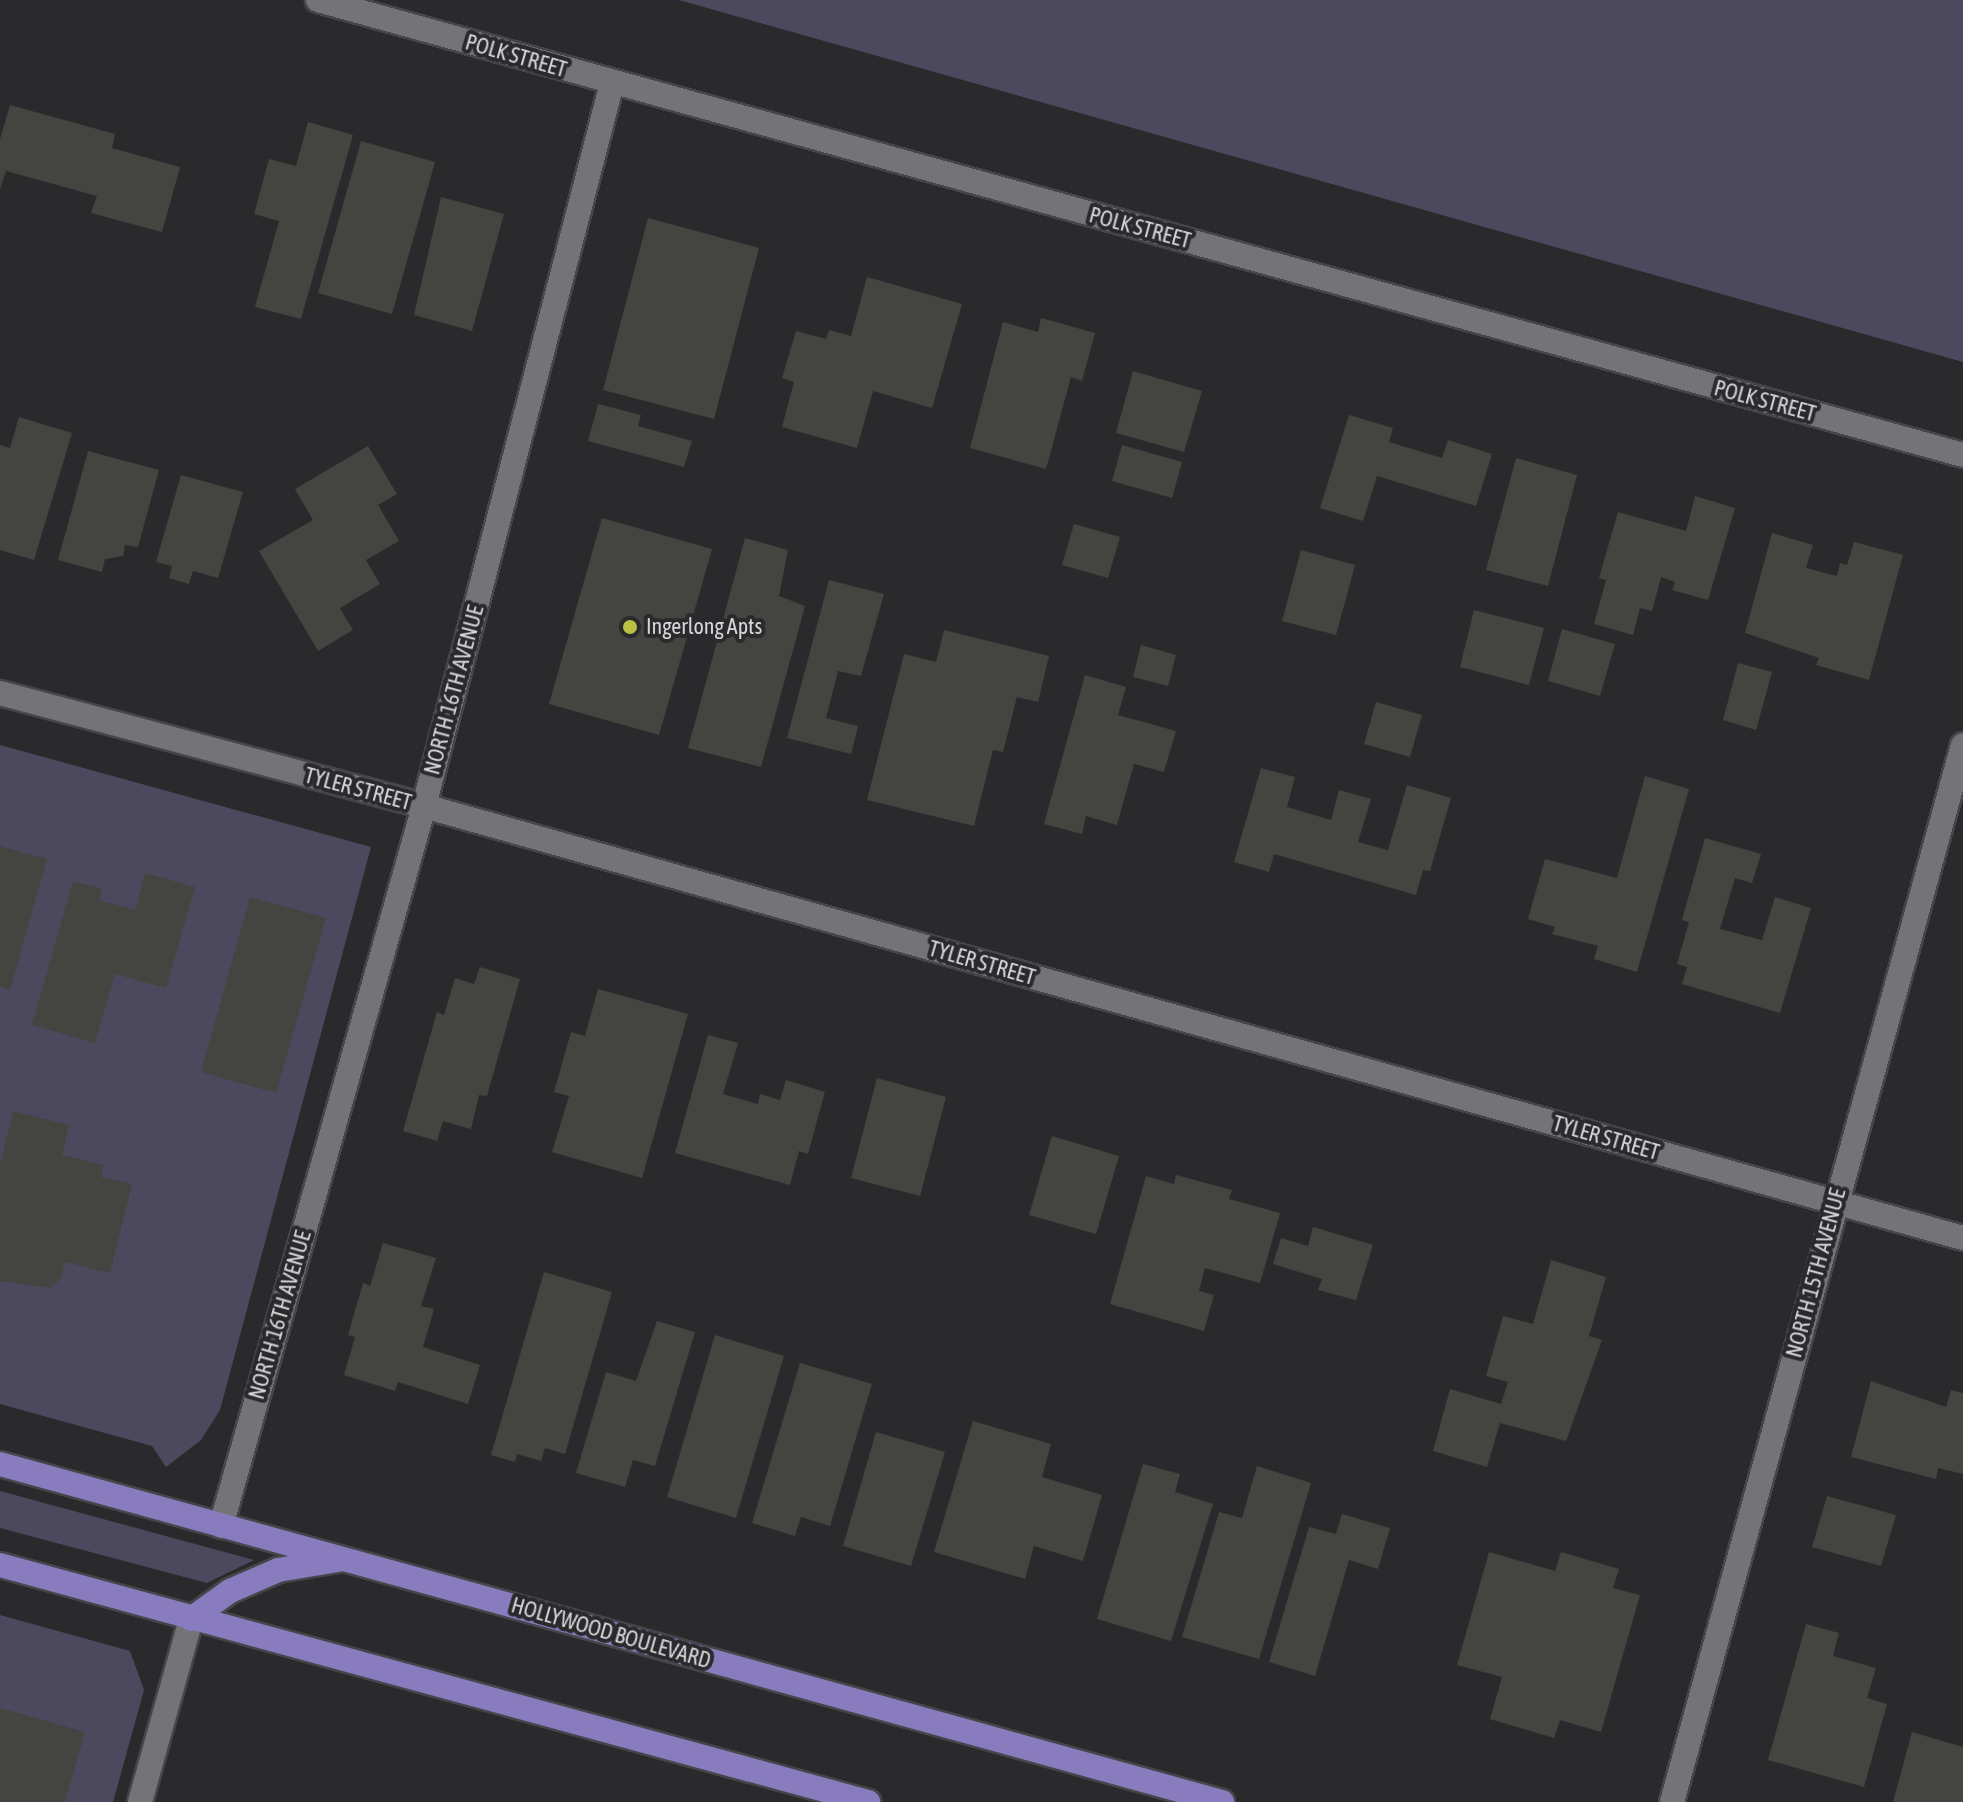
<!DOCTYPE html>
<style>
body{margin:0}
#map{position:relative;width:1963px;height:1802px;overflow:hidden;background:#2a2a2d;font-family:"Asap Condensed",sans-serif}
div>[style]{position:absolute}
.green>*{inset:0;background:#4c495e}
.building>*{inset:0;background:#444440}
.roads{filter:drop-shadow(2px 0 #464549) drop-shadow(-2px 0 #464549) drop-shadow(0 2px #464549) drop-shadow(0 -2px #464549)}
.minor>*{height:24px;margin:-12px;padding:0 12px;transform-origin:12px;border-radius:12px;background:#747377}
.major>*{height:24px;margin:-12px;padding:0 12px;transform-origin:12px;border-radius:12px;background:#887cbe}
.dots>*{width:22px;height:22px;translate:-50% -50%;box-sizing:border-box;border:4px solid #2a2a2d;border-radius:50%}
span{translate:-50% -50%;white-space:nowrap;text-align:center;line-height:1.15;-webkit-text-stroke:8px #2a2a2d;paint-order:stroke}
.street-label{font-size:22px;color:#d7d7d9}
.poi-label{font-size:22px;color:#d7d7d9}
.left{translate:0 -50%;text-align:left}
</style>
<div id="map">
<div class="green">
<div style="clip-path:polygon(679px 0,1963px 0,1963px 362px)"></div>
<div style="clip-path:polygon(0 745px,371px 847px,220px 1410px,201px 1440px,166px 1467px,152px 1446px,0 1404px)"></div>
<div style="clip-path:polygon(0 1491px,254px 1560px,207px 1583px,0 1528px)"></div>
<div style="clip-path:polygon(0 1615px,130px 1651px,144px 1690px,113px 1802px,0 1802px)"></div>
</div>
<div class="building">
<div style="clip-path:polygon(10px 105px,115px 134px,112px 148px,180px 167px,162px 232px,91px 213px,97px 196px,6px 171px,0 189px,0 139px)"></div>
<div style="clip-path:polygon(308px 122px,353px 135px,301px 319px,255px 307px,279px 221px,254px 214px,269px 159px,296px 166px)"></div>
<div style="clip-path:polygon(361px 141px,435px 162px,392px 314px,318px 293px)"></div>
<div style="clip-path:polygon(441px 197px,504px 214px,472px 331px,414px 315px)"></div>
<div style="clip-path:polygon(648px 218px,759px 248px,714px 419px,603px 390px)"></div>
<div style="clip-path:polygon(867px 277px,962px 304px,932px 408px,873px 391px,857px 448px,782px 427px,794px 382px,782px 378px,796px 331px,826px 339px,829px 330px,851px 336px)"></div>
<div style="clip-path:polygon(1041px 318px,1095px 333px,1082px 381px,1071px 377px,1046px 469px,970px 448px,1003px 322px,1038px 332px)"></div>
<div style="clip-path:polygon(1133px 371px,1202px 391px,1184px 452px,1116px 433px)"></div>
<div style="clip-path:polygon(598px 404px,641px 415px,638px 426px,692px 441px,684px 467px,588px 441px)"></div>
<div style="clip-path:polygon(1349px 415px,1393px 428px,1389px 442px,1442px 458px,1448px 440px,1492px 454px,1476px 506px,1377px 476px,1363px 521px,1320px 508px)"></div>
<div style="clip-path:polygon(19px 417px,72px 433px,34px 560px,0 550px,0 445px,10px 448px)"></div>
<div style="clip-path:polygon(1122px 445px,1182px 462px,1172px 498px,1112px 481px)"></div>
<div style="clip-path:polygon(368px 446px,397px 494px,378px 505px,399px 541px,366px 560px,380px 584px,340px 608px,353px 630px,318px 651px,259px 551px,313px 520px,295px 489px)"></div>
<div style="clip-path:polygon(88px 451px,159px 470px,138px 547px,125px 545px,123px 556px,105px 559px,102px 572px,58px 560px)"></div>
<div style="clip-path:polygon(1516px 458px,1577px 475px,1548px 586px,1486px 570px)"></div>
<div style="clip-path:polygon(181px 475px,243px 492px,218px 578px,193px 571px,189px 584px,169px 578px,172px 566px,156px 562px)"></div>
<div style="clip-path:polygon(1695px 496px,1735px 508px,1708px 600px,1672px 590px,1675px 582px,1661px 577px,1652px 611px,1640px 608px,1633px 635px,1594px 624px,1606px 580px,1599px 578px,1618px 512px,1686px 531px)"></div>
<div style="clip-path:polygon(602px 518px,712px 549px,659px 735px,549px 704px)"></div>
<div style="clip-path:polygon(1074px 524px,1120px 537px,1108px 578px,1062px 565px)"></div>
<div style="clip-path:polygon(1772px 533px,1813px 545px,1806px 568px,1837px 576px,1840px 563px,1847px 565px,1854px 542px,1903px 555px,1869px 680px,1816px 665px,1819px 658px,1745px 633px)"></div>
<div style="clip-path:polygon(745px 538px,788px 550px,779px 596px,805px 606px,761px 767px,688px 748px)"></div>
<div style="clip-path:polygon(1301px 550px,1355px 565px,1336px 635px,1282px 621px)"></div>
<div style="clip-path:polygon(829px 580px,884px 594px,861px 676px,838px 671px,826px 718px,858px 726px,851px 754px,787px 738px)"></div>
<div style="clip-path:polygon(1474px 610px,1544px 628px,1529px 685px,1460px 667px)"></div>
<div style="clip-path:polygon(1562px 629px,1615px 644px,1600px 696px,1548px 681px)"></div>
<div style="clip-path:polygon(944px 630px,1049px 656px,1038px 702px,1017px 697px,1003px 752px,993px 750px,974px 826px,867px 800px,904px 654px,936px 662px)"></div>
<div style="clip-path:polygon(1141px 645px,1176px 655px,1168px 686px,1133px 677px)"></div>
<div style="clip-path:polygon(1738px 663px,1772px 672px,1756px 730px,1723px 720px)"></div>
<div style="clip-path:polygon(1085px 675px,1126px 687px,1118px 715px,1176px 731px,1164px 772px,1134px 764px,1117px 825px,1086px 816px,1082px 834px,1044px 824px)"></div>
<div style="clip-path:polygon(1376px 702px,1422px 715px,1410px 757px,1364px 744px)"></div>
<div style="clip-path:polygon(1261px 768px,1295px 777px,1287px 807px,1331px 820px,1339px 790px,1371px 799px,1358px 842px,1388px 850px,1407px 785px,1451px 798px,1430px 871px,1423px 870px,1416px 895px,1274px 854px,1269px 872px,1234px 862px)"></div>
<div style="clip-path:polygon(1645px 776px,1689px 789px,1637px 972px,1594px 959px,1598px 946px,1552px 934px,1555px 927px,1528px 919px,1545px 859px,1617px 878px)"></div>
<div style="clip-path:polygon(1705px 838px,1761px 854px,1752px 883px,1735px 878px,1720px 929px,1762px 940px,1775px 897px,1811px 908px,1780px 1013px,1682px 984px,1687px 967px,1677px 964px,1689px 922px,1682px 920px)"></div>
<div style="clip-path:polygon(0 846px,47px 859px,10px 990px,0 987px)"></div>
<div style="clip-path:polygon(145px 873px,195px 887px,166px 988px,115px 974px,95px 1043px,32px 1025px,73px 881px,102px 889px,99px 900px,135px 910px)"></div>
<div style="clip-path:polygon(250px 897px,326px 918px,276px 1093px,201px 1072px)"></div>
<div style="clip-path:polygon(480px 967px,520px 979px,487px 1096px,479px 1095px,471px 1129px,443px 1121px,437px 1141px,403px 1131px,437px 1012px,444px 1015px,455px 978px,474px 984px)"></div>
<div style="clip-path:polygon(598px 989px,688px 1014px,642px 1178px,552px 1152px,569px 1096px,554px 1092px,571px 1032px,585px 1036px)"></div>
<div style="clip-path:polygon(708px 1035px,738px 1043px,723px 1094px,758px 1104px,760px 1094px,780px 1100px,786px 1080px,825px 1092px,808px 1154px,799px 1151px,790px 1185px,675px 1153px)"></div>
<div style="clip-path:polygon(877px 1078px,946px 1097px,920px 1196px,851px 1178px)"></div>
<div style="clip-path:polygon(13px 1111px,69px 1125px,62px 1155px,104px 1165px,101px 1177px,132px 1184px,110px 1273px,65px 1262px,61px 1278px,50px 1288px,0 1281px,0 1165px)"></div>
<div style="clip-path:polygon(1052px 1136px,1119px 1156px,1096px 1234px,1029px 1215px)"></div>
<div style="clip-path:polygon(1176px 1175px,1232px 1190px,1229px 1199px,1280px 1213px,1260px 1283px,1205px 1268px,1199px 1291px,1214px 1295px,1204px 1331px,1110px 1304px,1146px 1176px,1174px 1184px)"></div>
<div style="clip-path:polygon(1313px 1227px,1373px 1245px,1356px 1300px,1318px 1290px,1322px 1279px,1273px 1264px,1281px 1238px,1308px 1246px)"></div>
<div style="clip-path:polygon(383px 1243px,436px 1258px,421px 1306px,434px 1309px,423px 1347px,480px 1365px,468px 1404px,398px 1382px,395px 1391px,344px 1375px,355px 1337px,348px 1335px,363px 1283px,370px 1286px)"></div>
<div style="clip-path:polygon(1551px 1260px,1606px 1277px,1589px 1336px,1602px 1340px,1566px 1441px,1500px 1423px,1487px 1467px,1433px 1451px,1450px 1389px,1501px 1404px,1508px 1382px,1486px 1376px,1503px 1316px,1533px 1324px)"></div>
<div style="clip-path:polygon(544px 1272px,612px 1292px,565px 1454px,545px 1448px,541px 1461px,517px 1454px,515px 1462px,491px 1455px)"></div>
<div style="clip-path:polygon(657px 1321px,695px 1332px,655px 1466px,633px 1460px,625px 1487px,576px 1473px,606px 1372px,636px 1381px)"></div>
<div style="clip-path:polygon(715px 1335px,784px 1356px,736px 1518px,667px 1497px)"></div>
<div style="clip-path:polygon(800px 1363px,872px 1384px,830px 1526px,801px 1517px,795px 1536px,752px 1523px)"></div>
<div style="clip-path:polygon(1871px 1381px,1946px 1407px,1951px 1390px,1963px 1393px,1963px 1474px,1938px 1468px,1936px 1479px,1851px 1457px)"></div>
<div style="clip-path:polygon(973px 1421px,1051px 1444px,1042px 1477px,1102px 1495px,1083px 1561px,1034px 1546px,1025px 1579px,934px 1552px)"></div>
<div style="clip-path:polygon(876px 1432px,945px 1452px,911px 1566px,843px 1546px)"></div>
<div style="clip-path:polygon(1143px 1464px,1180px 1474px,1175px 1492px,1213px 1504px,1171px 1641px,1097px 1619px)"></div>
<div style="clip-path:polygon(1257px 1466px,1311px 1483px,1259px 1659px,1182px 1637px,1219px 1512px,1242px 1518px)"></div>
<div style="clip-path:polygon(1827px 1496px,1896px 1515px,1881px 1566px,1812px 1547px)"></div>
<div style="clip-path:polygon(1342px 1514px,1390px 1528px,1378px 1569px,1349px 1560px,1315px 1676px,1269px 1662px,1309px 1527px,1336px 1534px)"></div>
<div style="clip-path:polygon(1489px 1552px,1555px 1571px,1561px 1552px,1619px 1569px,1613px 1588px,1640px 1595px,1601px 1732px,1560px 1720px,1554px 1738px,1490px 1719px,1502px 1677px,1457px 1665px)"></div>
<div style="clip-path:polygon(1806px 1624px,1839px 1633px,1833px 1656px,1876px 1668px,1867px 1698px,1887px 1704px,1864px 1787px,1768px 1760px)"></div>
<div style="clip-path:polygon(0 1708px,85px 1732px,65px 1802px,0 1802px)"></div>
<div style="clip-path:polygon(1912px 1732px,1963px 1747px,1963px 1802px,1893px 1802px)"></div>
</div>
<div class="roads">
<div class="minor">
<div style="left:318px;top:0;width:1707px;rotate:15.46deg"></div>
<div style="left:0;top:693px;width:439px;rotate:14.9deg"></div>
<div style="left:424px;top:806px;width:1598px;rotate:15.68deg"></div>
<div style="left:221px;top:1526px;width:748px;rotate:-74.25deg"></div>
<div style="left:424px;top:806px;width:747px;rotate:-75.42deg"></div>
<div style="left:140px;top:1802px;width:190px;rotate:-74.4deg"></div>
<div style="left:1672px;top:1802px;width:1096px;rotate:-74.61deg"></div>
</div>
<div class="major">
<div style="left:0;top:1464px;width:1268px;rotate:15.46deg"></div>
<div style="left:0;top:1565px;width:900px;rotate:15.27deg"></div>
<div style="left:191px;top:1619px;width:48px;rotate:-35.7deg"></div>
<div style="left:230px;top:1591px;width:52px;rotate:-23.6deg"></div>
<div style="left:278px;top:1570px;width:61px;rotate:-9.5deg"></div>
</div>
</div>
<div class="dots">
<div style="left:630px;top:627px;background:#bbc044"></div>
</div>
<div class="street-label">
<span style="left:516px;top:56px;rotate:16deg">POLK STREET</span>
<span style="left:1140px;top:228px;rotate:15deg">POLK STREET</span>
<span style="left:1765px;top:401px;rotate:15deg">POLK STREET</span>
<span style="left:454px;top:690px;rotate:-75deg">NORTH 16TH AVENUE</span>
<span style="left:358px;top:789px;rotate:15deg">TYLER STREET</span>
<span style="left:982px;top:963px;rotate:16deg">TYLER STREET</span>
<span style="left:1606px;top:1138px;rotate:16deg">TYLER STREET</span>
<span style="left:1816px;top:1273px;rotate:-75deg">NORTH 15TH AVENUE</span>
<span style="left:280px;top:1315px;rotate:-74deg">NORTH 16TH AVENUE</span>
<span style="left:611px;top:1633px;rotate:16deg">HOLLYWOOD BOULEVARD</span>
</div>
<div class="poi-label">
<span class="left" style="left:646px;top:627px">Ingerlong Apts</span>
</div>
</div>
